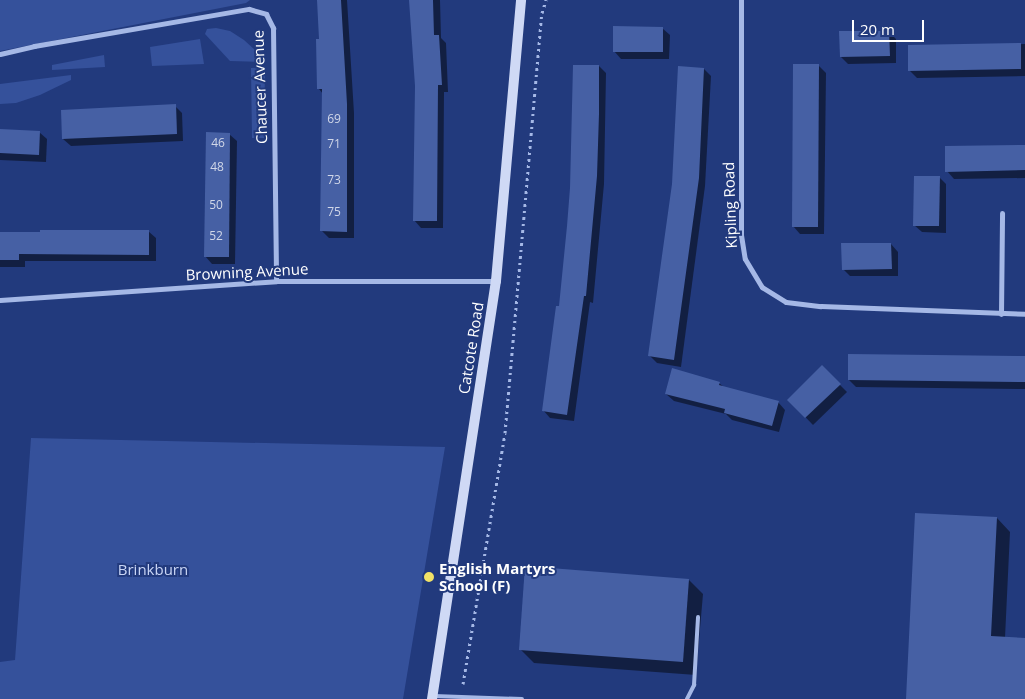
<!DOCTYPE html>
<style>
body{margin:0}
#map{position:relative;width:1025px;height:699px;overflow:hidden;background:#223a7d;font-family:"Open Sans",sans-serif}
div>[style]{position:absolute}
.green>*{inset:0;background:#35519b}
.shadow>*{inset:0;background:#0007}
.building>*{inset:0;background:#4660a4}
.path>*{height:3px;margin-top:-1.5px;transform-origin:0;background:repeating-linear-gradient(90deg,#a5b8e6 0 2.5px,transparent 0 6.5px)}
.lane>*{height:4px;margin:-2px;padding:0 2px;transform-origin:2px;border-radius:2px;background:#a5b8e6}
.street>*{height:5px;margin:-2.5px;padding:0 2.5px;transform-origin:2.5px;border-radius:2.5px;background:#a5b8e6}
.secondary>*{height:10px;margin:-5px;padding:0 5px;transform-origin:5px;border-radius:5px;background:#cfd9f5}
.dots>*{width:14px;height:14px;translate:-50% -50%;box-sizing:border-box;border:2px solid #223a7d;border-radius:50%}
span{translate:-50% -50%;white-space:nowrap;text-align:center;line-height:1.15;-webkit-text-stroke:4px #223a7d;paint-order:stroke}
.number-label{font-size:12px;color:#d1d7e8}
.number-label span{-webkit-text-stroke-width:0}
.street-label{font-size:15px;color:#fff}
.poi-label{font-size:15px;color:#fff;font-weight:700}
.left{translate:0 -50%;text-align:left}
.park-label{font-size:15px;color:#c9d5f5}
.scale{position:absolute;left:852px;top:20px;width:72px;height:22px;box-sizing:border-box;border:2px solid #fff;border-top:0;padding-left:6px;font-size:15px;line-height:18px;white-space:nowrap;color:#fff;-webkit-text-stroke:4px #223a7d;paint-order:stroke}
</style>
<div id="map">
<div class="green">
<div style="clip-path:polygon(0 0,250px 0,246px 3px,0 51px)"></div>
<div style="clip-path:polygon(216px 28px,230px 31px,244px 40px,255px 50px,261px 62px,230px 61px,205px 34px,207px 29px)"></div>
<div style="clip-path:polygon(200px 39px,204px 64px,152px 66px,150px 47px)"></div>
<div style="clip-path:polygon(104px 55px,105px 67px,52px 70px,52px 65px)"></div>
<div style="clip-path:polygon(265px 67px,264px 138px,252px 138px,251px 68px)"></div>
<div style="clip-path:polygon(71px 75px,71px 80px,40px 95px,16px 103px,0 104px,0 84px)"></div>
<div style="clip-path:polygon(31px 438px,445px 447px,403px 699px,0 699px,0 662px,15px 660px)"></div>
</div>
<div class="shadow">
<div style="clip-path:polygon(318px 0,347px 0,354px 113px,354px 238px,329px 238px,322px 231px,323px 94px,319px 89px,320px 40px)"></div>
<div style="clip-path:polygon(411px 0,440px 0,441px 38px,446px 43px,448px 92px,444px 92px,443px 228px,421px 228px,414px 220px,416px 86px)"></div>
<div style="clip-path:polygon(662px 28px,670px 35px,669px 59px,621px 59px,614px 51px)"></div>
<div style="clip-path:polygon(889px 32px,896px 39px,896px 63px,848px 64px,841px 57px)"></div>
<div style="clip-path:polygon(1025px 44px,1025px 76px,917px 78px,909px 70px,909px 46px)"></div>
<div style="clip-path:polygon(818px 65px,826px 73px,824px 234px,800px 234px,793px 226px)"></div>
<div style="clip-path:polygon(599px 66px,606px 73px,604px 184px,593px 303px,590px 302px,574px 421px,550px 418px,543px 410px)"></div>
<div style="clip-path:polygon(704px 69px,711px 76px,705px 186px,681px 367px,657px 363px,650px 356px)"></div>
<div style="clip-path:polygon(175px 106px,182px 113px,183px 141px,71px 146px,63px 139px)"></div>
<div style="clip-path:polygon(0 130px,39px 132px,47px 139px,46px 162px,0 160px)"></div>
<div style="clip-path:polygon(229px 134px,237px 141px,235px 264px,212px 264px,205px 256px)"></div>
<div style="clip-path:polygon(1025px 146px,1025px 178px,954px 179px,947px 171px)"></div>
<div style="clip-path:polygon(939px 177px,946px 184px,946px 233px,922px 232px,914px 225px)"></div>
<div style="clip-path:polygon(148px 231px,156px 238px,156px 261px,25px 261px,25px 267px,0 267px,0 233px)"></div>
<div style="clip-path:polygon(891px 244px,898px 252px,898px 276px,850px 276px,843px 269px)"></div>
<div style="clip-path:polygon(1025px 358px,1025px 389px,856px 387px,849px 380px)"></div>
<div style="clip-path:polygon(822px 367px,847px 392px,813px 425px,789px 400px)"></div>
<div style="clip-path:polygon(719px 383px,725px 388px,778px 402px,785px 410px,779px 432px,732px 420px,726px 414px,674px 401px,666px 394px)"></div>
<div style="clip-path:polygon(997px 518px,1010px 532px,1005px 638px,1025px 639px,1025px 699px,907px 699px)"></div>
<div style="clip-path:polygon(689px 580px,703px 594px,696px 675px,534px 663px,520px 649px)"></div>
</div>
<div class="building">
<div style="clip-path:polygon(317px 0,341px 0,347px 104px,347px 232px,320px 231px,322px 89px,317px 89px,316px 39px,319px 39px)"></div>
<div style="clip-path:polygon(409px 0,433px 0,434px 35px,439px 35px,442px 85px,438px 85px,437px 221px,413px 221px,415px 86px)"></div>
<div style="clip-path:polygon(613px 26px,663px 27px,663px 52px,613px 52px)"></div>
<div style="clip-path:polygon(839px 31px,889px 31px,890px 56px,840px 57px)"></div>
<div style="clip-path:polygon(1021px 43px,1021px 69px,908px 71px,908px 45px)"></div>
<div style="clip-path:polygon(793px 64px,819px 64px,818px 227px,792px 227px)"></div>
<div style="clip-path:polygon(573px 65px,599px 65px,599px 114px,597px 176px,586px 296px,584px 296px,567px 415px,542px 411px,556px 306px,559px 306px,567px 226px,570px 188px)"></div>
<div style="clip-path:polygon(678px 66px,704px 68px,699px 178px,674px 360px,648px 356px,672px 184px)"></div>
<div style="clip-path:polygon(176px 104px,177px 134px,62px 139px,61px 110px)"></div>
<div style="clip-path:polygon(0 129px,40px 131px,39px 155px,0 153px)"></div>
<div style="clip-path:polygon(206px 132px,230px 133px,229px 257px,204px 257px)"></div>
<div style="clip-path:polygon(1025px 145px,1025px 170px,945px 172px,945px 146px)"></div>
<div style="clip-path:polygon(914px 176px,940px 176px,939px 226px,913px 226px)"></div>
<div style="clip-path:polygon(40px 230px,149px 230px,149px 255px,19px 254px,19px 260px,0 260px,0 232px,40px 232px)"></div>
<div style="clip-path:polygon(841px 243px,891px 243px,892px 269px,842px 270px)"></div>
<div style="clip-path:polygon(848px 354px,1025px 356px,1025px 382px,848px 380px)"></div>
<div style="clip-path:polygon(822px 365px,841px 384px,805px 418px,787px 400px)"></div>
<div style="clip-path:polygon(672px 368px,720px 382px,719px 385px,779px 401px,772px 426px,724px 413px,725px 409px,665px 394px)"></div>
<div style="clip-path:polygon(915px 513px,997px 517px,991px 636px,1025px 638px,1025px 699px,906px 699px)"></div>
<div style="clip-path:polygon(525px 566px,689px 579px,683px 662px,519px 650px)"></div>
</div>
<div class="path">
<div style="left:463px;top:684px;width:254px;rotate:-80.5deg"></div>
<div style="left:505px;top:433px;width:422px;rotate:-85deg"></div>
<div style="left:542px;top:13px;width:14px;rotate:-73deg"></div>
</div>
<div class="lane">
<div style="left:434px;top:696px;width:88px;rotate:2deg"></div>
<div style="left:687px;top:699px;width:16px;rotate:-63deg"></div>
<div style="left:694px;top:685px;width:68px;rotate:-86.6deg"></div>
</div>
<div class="street">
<div style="left:741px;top:0;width:235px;rotate:90deg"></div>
<div style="left:741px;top:235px;width:24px;rotate:81deg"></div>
<div style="left:745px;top:259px;width:33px;rotate:59deg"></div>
<div style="left:762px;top:287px;width:28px;rotate:32deg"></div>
<div style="left:786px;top:302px;width:35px;rotate:7deg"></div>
<div style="left:821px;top:306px;width:204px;rotate:2.2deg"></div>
<div style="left:0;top:54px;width:35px;rotate:-13deg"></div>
<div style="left:34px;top:46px;width:218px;rotate:-9.8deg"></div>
<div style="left:249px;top:9px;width:18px;rotate:16deg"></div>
<div style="left:266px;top:14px;width:16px;rotate:63deg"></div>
<div style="left:273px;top:28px;width:253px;rotate:89.3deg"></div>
<div style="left:0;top:300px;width:277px;rotate:-3.9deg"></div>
<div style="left:276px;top:281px;width:220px"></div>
<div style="left:1001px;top:314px;width:101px;rotate:-89.4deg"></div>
</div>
<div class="secondary">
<div style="left:432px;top:699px;width:423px;rotate:-81.3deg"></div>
<div style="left:496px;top:281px;width:282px;rotate:-84.9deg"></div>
</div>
<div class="dots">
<div style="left:429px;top:577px;background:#f2e267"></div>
</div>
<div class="number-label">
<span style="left:334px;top:119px">69</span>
<span style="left:218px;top:143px">46</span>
<span style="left:334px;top:144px">71</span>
<span style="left:217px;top:167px">48</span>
<span style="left:334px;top:180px">73</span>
<span style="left:216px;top:205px">50</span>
<span style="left:334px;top:212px">75</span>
<span style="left:216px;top:236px">52</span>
</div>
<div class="street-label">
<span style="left:260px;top:87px;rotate:-92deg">Chaucer Avenue</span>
<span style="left:730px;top:205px;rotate:-92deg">Kipling Road</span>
<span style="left:247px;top:272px;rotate:-3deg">Browning Avenue</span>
<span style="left:471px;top:348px;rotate:-81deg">Catcote Road</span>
</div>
<div class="poi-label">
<span class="left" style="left:439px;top:577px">English Martyrs<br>School (F)</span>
</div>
<div class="park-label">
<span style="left:153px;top:570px">Brinkburn</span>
</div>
<div class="scale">20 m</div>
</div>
